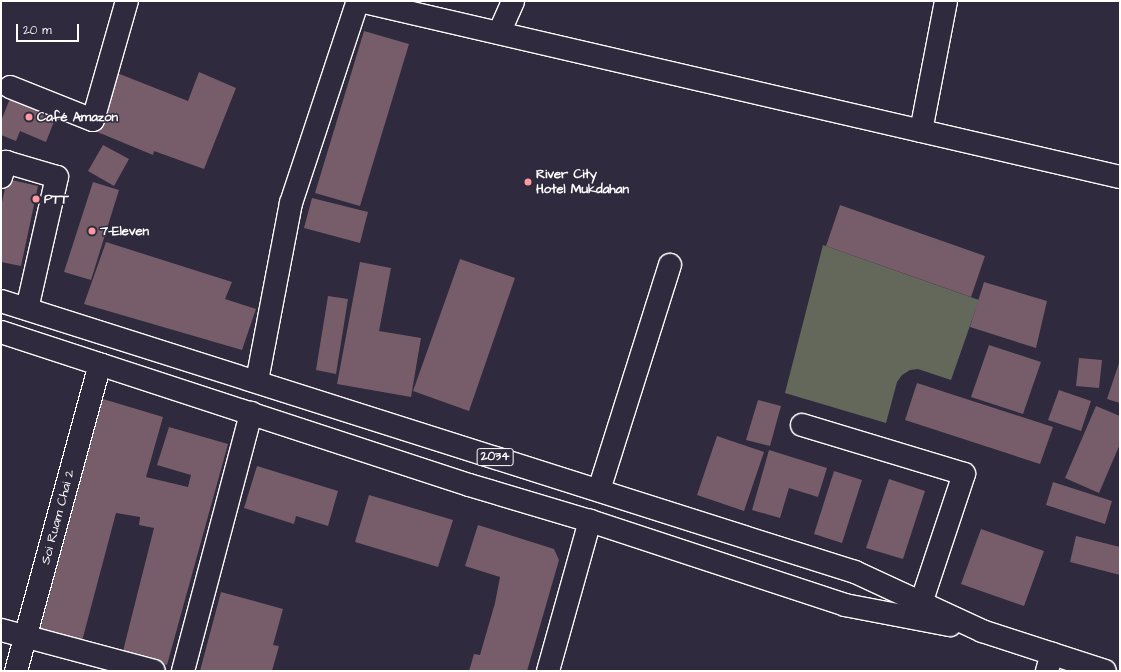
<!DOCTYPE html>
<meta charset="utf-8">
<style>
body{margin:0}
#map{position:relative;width:1121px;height:672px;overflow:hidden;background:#2f2a3d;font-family:"Architects Daughter",sans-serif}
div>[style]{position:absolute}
.green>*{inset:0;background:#64685b}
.building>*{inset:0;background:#765d69}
.roads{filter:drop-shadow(1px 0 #fff) drop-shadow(-1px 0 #fff) drop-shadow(0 1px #fff) drop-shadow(0 -1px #fff)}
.minor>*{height:22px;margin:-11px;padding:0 11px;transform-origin:11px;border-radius:11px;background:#2f2a3d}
.major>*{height:22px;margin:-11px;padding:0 11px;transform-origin:11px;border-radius:11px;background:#2f2a3d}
.dots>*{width:11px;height:11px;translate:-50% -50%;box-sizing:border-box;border:2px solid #2f2a3d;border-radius:50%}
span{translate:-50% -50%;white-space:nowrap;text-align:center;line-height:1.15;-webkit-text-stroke:3px #2f2a3d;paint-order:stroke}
.shield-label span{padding:1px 3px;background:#2f2a3d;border:1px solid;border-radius:3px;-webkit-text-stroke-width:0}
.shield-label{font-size:12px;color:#fff;font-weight:700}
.poi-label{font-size:13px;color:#fff;font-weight:700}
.left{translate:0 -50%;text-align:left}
.street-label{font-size:13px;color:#fff}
.frame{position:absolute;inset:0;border:2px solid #fff;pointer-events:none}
.scale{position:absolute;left:16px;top:24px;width:63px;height:18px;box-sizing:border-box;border:2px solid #fff;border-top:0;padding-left:5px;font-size:12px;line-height:14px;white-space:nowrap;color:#fff;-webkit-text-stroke:3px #2f2a3d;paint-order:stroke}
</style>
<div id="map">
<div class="green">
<div style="clip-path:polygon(823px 245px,979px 300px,951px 380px,918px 369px,910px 370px,902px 375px,897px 382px,886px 423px,785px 393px)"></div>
</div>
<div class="building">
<div style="clip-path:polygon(364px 31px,409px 44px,360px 206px,315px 193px)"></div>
<div style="clip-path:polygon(112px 71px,188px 101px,199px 72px,236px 88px,204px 169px,154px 151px,153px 155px,95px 131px)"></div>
<div style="clip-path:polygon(11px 96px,57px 114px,46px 142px,20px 131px,16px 141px,1px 135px,1px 121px)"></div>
<div style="clip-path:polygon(103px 145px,129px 159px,114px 186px,88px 171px)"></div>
<div style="clip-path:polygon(7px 179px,38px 186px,21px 266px,1px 262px,1px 207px)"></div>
<div style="clip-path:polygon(93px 182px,119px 190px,91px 280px,64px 272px)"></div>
<div style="clip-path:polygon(312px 198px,368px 212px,360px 243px,304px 228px)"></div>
<div style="clip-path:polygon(840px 205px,985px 256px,971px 297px,826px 246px)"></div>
<div style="clip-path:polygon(106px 242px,232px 282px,225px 299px,256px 309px,242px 350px,84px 304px)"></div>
<div style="clip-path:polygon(460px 259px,515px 278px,469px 411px,413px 391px)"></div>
<div style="clip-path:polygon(360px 262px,391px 268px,379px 331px,421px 338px,411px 397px,337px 384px)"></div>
<div style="clip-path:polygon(984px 282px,1047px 301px,1036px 348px,970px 327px)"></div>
<div style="clip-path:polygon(328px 296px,348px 299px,336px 374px,316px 370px)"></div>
<div style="clip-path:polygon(989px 345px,1041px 362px,1023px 414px,971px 397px)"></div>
<div style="clip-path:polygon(1079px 358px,1102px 360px,1099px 388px,1076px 386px)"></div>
<div style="clip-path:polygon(1120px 360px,1120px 403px,1107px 399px)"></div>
<div style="clip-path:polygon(917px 383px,1053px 427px,1040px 464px,905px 420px)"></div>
<div style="clip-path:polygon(1059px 390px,1091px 401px,1081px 431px,1048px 420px)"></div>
<div style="clip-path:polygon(103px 399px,163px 417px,146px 477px,188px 487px,191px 475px,157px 465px,169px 427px,228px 444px,167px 665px,123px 651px,154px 528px,139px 525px,140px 517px,116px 513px,82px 641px,40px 630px)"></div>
<div style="clip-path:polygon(758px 400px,781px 406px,770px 446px,746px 440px)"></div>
<div style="clip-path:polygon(1096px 406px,1120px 416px,1120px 444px,1099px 493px,1065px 478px)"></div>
<div style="clip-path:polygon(717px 436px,764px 452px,744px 511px,697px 495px)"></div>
<div style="clip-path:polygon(769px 450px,827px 468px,818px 497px,789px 488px,780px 518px,752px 510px)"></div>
<div style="clip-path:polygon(257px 466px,338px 491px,328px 526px,296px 516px,294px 524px,244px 508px)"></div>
<div style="clip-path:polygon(834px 471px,862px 480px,842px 543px,814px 534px)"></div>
<div style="clip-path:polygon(889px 479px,925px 491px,903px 559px,866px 548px)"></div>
<div style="clip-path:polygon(1053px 482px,1112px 501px,1105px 524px,1046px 505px)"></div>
<div style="clip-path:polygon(369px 495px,453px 520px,438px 567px,355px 542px)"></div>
<div style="clip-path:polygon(478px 525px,554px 549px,559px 560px,527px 671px,469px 671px,474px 654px,480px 655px,495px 603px,500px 577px,465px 566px)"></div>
<div style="clip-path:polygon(981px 529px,1044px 551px,1024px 606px,961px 584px)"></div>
<div style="clip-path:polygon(1076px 536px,1120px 547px,1120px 575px,1070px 562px)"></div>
<div style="clip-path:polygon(221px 592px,283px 609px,273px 645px,279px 646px,272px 671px,200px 671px)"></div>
</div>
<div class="roads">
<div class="minor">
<div style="left:360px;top:1px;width:780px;rotate:13.04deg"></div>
<div style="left:499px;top:33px;width:35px;rotate:-66deg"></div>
<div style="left:10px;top:87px;width:89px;rotate:21.7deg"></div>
<div style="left:93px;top:120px;width:124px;rotate:-74.1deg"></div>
<div style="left:921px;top:131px;width:132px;rotate:-79.1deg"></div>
<div style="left:1px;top:177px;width:16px;rotate:-72deg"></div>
<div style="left:6px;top:162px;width:53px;rotate:16.4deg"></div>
<div style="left:57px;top:177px;width:135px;rotate:102.8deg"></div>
<div style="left:257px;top:381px;width:181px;rotate:-79.2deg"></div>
<div style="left:291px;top:203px;width:213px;rotate:-71.7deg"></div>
<div style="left:802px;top:425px;width:169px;rotate:16.8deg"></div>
<div style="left:964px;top:474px;width:136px;rotate:108.4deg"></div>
<div style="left:599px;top:490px;width:236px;rotate:-72.5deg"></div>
<div style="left:1px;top:630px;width:158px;rotate:15deg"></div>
<div style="left:16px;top:671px;width:318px;rotate:-74.7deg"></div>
<div style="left:183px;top:671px;width:267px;rotate:-75.2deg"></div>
<div style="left:548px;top:671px;width:156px;rotate:-74.4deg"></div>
<div style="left:1047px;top:671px;width:18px;rotate:-74deg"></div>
</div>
<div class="major">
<div style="left:1px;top:301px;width:896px;rotate:17.61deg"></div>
<div style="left:855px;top:572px;width:140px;rotate:24.9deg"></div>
<div style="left:982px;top:631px;width:129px;rotate:18deg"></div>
<div style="left:1px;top:332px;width:492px;rotate:18.1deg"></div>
<div style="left:469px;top:485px;width:126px;rotate:16.6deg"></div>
<div style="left:590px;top:521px;width:268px;rotate:18.2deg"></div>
<div style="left:845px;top:605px;width:107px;rotate:10.8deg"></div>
</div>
</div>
<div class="dots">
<div style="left:29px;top:117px;background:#ff9aa2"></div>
<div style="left:528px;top:182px;background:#ff9aa2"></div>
<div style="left:36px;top:199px;background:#ff9aa2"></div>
<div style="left:92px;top:231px;background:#ff9aa2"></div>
</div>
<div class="shield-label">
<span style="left:495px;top:457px">2034</span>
</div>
<div class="poi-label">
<span class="left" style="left:37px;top:117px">Café Amazon</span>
<span class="left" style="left:536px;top:182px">River City<br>Hotel Mukdahan</span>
<span class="left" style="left:44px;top:199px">PTT</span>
<span class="left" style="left:100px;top:231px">7-Eleven</span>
</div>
<div class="street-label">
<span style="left:58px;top:517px;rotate:-75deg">Soi Ruam Chai 2</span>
</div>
<div class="frame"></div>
<div class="scale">20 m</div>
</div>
